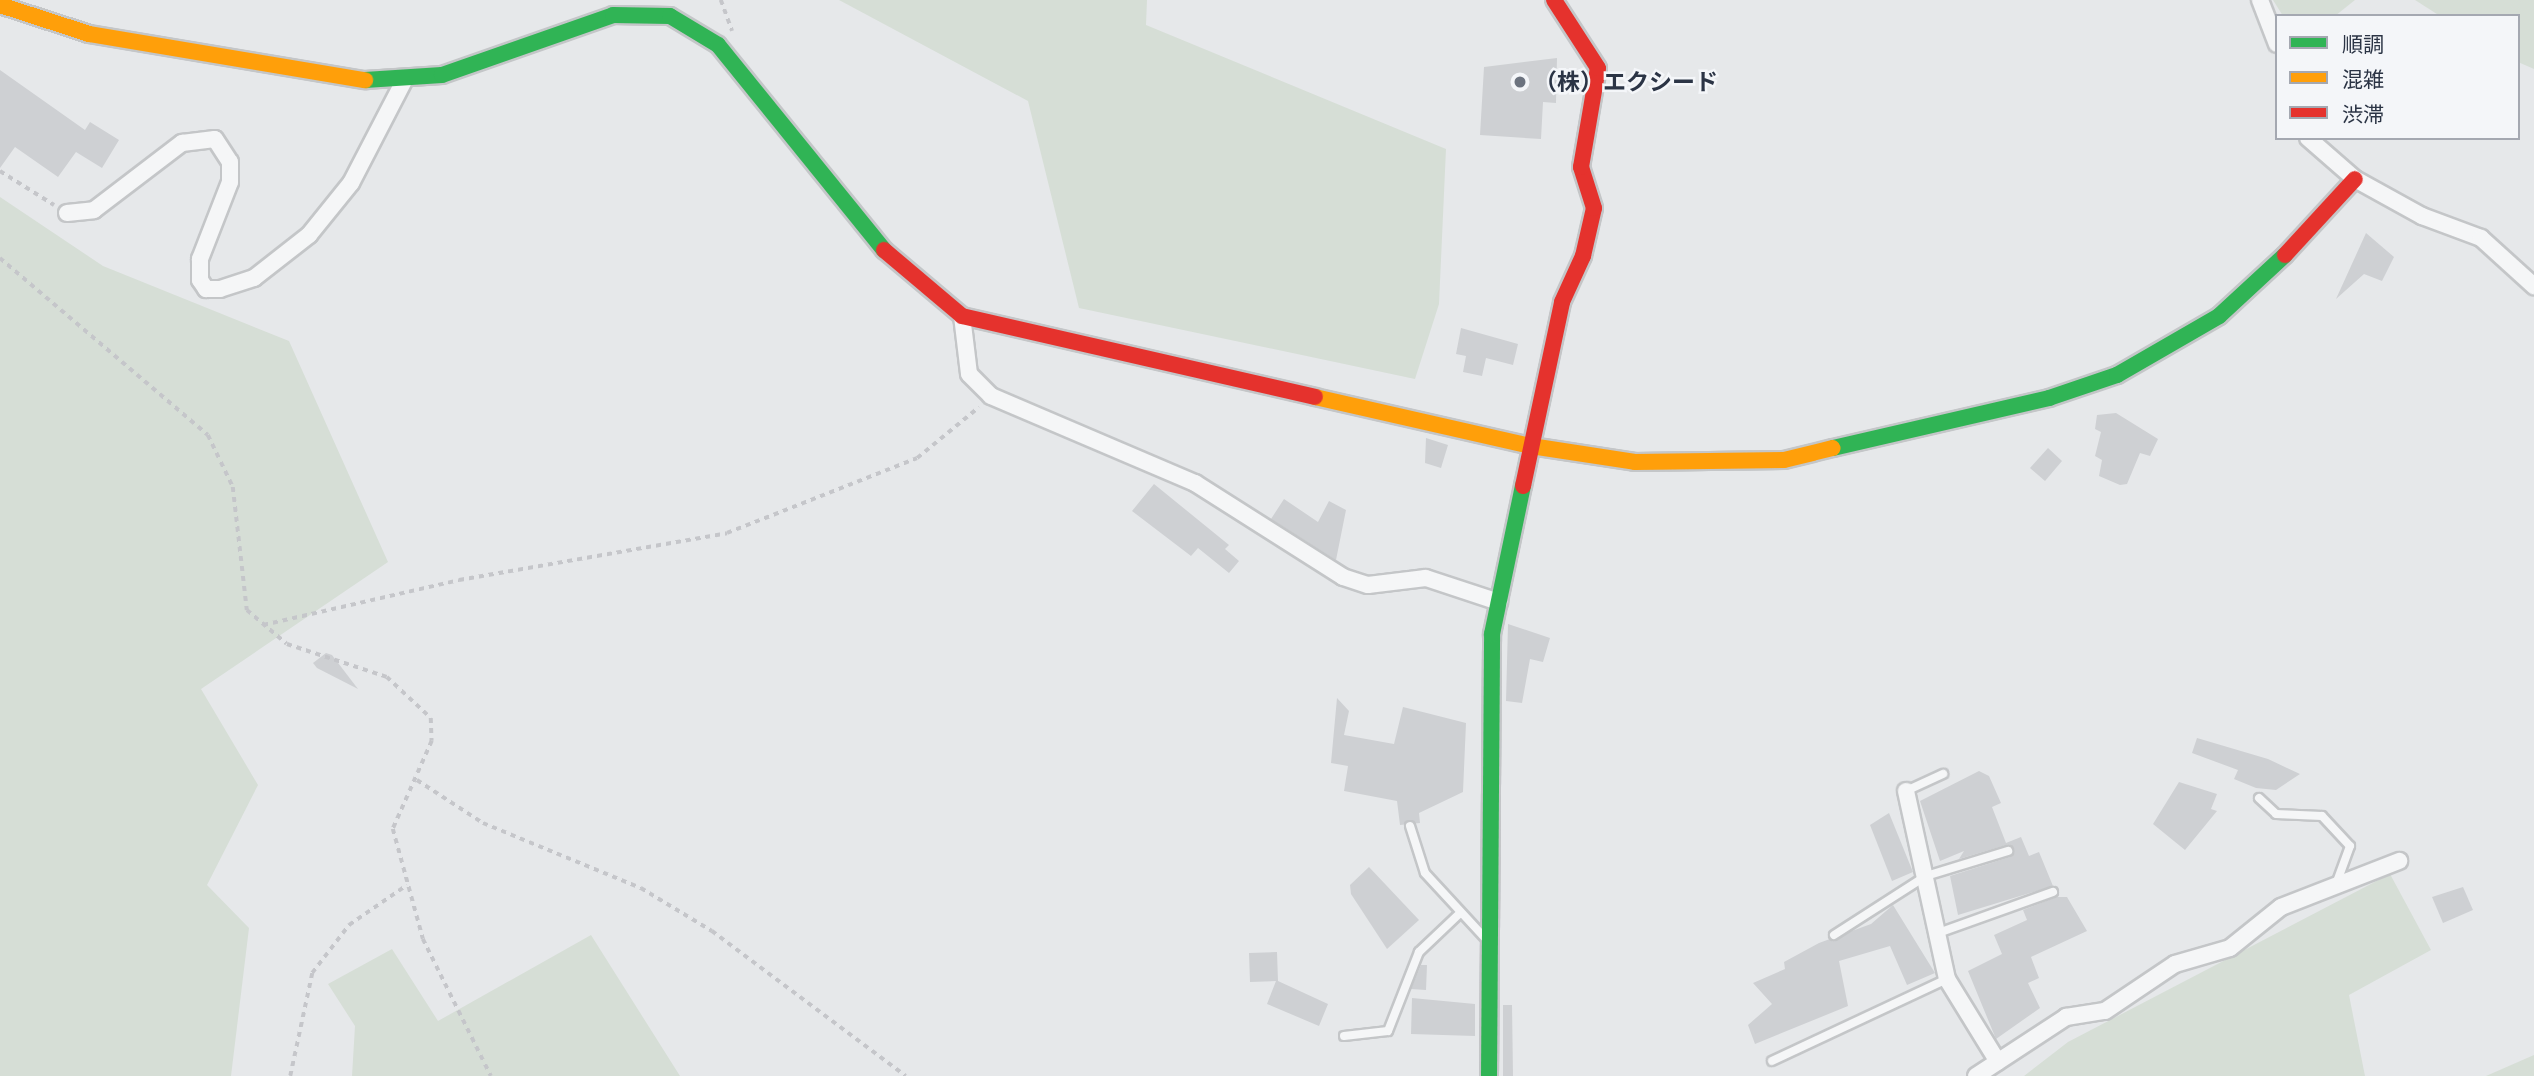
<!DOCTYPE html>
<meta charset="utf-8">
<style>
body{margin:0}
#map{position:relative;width:2534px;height:1076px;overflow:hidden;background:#e6e8ea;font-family:Inter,"Noto Sans JP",sans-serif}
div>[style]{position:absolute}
.green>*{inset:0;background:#d6ded6}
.building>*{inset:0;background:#ced0d3}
.path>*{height:3.5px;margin-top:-1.75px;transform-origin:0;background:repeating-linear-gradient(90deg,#c5c6ca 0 5px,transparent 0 10px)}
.roads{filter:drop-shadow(2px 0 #c4c6c8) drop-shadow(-2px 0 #c4c6c8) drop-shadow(0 2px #c4c6c8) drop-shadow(0 -2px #c4c6c8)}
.lane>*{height:8px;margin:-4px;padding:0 4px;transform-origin:4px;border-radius:4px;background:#f5f6f7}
.street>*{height:16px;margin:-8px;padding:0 8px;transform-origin:8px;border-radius:8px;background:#f5f6f7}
.fast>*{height:16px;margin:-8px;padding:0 8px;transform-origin:8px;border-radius:8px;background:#30b455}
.slow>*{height:16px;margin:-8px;padding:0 8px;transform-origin:8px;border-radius:8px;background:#ff9f0a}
.jam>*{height:16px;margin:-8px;padding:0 8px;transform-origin:8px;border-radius:8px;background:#e5322d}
.dots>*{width:19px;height:19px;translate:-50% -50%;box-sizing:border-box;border:4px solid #f4f6f9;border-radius:50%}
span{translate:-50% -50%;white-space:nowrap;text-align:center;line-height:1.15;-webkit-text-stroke:5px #f4f6f9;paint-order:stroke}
.poi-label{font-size:23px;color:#2b3445;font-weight:700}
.left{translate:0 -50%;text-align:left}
.legend{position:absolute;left:2275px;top:14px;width:245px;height:126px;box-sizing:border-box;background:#f4f6f9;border:2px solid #a4a8b1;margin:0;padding:9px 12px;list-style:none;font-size:21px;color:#2b3445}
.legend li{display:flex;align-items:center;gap:14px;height:35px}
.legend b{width:35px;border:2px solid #a4a8b1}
</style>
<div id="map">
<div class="green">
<div style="clip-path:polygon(839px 0,1147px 0,1146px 25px,1446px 149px,1439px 304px,1415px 379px,1079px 308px,1028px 101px)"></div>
<div style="clip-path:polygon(2273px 0,2355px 0,2335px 16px,2283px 16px)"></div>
<div style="clip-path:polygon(2415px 0,2534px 0,2534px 69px,2518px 62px,2518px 16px,2440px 16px)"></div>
<div style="clip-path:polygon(0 197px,103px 266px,289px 341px,388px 562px,201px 689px,258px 785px,207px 885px,249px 928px,231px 1076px,0 1076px)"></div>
<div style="clip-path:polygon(2390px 874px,2431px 950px,2349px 995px,2365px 1076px,2024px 1076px,2068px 1042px)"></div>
<div style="clip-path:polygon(591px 935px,680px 1076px,352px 1076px,355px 1026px,328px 984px,392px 949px,438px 1021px)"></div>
<div style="clip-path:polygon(2534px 1055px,2534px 1076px,2486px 1076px)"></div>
</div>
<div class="building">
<div style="clip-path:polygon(1557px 58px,1556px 103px,1543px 102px,1541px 139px,1480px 135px,1484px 67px)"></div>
<div style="clip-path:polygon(0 70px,85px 130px,90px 122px,119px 140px,102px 168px,76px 152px,58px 177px,15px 147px,0 168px)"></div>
<div style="clip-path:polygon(2366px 233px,2394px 257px,2382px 281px,2364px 274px,2336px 299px)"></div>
<div style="clip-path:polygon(1461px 328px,1518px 344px,1513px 365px,1486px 358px,1482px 376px,1463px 372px,1466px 356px,1456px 354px)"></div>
<div style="clip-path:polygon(2116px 413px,2158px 439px,2150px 456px,2140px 453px,2127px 484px,2120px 485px,2099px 476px,2102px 460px,2095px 456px,2101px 432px,2095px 429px,2097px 415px)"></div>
<div style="clip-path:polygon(1426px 438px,1448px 445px,1441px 468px,1425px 463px)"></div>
<div style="clip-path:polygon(2048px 448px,2062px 461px,2045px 481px,2030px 468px)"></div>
<div style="clip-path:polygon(1154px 484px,1229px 545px,1225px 549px,1239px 561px,1229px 573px,1198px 548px,1191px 556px,1132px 511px)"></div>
<div style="clip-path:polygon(1284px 499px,1318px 522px,1329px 501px,1346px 510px,1336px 560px,1271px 519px)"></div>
<div style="clip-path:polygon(1508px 624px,1550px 638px,1543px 662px,1530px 659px,1522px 703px,1506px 701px)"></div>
<div style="clip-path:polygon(326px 653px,332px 655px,358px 689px,317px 668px,313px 663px)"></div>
<div style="clip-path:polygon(1337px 698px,1349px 711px,1344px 735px,1394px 744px,1403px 707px,1466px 723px,1463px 792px,1419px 813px,1420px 823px,1400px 825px,1397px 801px,1344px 791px,1348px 766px,1331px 763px)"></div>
<div style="clip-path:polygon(2197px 738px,2268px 759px,2300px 774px,2276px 790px,2256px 788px,2234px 779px,2238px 770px,2192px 753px)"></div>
<div style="clip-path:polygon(1979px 771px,1989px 776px,2001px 803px,1992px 807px,2006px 843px,2021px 837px,2029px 856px,2039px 852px,2053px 886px,1958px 915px,1950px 876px,2010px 857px,2014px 848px,2006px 845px,1959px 859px,1964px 851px,1940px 861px,1920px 801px)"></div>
<div style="clip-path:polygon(2179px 782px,2217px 794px,2211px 809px,2217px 811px,2185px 850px,2153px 824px)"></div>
<div style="clip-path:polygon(1889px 813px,1913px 872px,1892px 881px,1870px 825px)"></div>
<div style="clip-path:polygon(1369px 867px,1419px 920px,1387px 949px,1351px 894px,1350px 885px)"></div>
<div style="clip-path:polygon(2463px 887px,2473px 910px,2443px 923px,2432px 897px)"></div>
<div style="clip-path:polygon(2057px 897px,2067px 897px,2087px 931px,2031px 957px,2039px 978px,2028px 983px,2040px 1008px,1996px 1039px,1968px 971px,2002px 954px,1994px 935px,2027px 920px,2023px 910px)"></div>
<div style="clip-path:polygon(1893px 905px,1935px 973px,1907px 985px,1890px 946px,1839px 961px,1848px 1006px,1755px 1044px,1748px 1025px,1772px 1004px,1753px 983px,1785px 969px,1784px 962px,1819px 943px,1871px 924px)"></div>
<div style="clip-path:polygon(1277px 952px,1278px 981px,1328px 1004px,1319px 1026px,1267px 1004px,1276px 981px,1250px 982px,1249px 953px)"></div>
<div style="clip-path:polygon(1421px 965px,1427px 965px,1426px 990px,1411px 989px)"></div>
<div style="clip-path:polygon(1412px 998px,1475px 1004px,1475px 1036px,1411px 1034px)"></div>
<div style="clip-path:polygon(1503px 1005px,1512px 1005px,1513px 1076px,1503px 1076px)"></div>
</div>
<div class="path">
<div style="left:721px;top:0;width:33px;rotate:70deg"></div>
<div style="left:0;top:171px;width:64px;rotate:32.2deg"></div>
<div style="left:0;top:258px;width:273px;rotate:40.4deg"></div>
<div style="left:208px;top:435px;width:58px;rotate:64.3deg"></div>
<div style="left:233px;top:487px;width:124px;rotate:83.5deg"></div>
<div style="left:247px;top:610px;width:52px;rotate:40.4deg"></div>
<div style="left:287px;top:644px;width:105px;rotate:18.3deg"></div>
<div style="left:387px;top:677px;width:60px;rotate:43deg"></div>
<div style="left:431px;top:718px;width:23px;rotate:88deg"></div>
<div style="left:432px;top:741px;width:96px;rotate:113.9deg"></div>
<div style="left:393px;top:829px;width:114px;rotate:74.7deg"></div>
<div style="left:423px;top:939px;width:153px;rotate:63.6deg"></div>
<div style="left:263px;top:625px;width:201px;rotate:-12.9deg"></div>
<div style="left:459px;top:580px;width:272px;rotate:-9.9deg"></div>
<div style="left:727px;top:533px;width:204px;rotate:-21.5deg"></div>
<div style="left:917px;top:458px;width:80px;rotate:-39.4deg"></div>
<div style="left:417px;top:780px;width:79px;rotate:33.1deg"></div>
<div style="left:483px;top:823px;width:171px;rotate:22.4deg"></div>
<div style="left:641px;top:888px;width:83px;rotate:31.2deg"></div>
<div style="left:712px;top:931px;width:242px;rotate:36.8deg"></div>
<div style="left:290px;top:1076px;width:105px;rotate:-77.9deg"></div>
<div style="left:312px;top:973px;width:61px;rotate:-52.4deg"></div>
<div style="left:349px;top:925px;width:70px;rotate:-34.6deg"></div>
</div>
<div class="roads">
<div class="lane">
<div style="left:1906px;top:791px;width:41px;rotate:-24.7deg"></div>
<div style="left:2259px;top:798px;width:23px;rotate:43deg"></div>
<div style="left:2276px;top:814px;width:46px;rotate:2.5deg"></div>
<div style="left:2322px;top:816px;width:41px;rotate:47deg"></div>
<div style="left:2350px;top:846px;width:38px;rotate:110deg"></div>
<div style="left:1410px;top:826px;width:49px;rotate:72.3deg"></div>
<div style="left:1425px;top:873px;width:90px;rotate:47.3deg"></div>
<div style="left:1941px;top:932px;width:119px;rotate:-19.7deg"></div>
<div style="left:1834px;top:935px;width:109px;rotate:-32.7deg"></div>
<div style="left:1926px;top:876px;width:86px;rotate:-17deg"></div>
<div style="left:1344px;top:1036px;width:44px;rotate:-6.5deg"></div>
<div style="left:1388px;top:1031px;width:85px;rotate:-68.6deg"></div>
<div style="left:1419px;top:952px;width:55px;rotate:-43.5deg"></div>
<div style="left:1772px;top:1061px;width:193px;rotate:-25.1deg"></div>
</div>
<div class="street">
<div style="left:2260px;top:0;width:47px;rotate:68.9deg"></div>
<div style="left:2308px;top:138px;width:62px;rotate:41.1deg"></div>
<div style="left:2355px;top:179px;width:77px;rotate:28.9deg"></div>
<div style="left:2422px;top:216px;width:63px;rotate:20.4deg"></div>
<div style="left:2481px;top:238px;width:72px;rotate:42.2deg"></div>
<div style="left:67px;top:213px;width:27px;rotate:-6deg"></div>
<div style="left:94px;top:210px;width:111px;rotate:-37.3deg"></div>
<div style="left:182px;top:143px;width:33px;rotate:-7deg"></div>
<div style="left:215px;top:139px;width:27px;rotate:57deg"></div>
<div style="left:230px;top:162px;width:20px;rotate:90deg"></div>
<div style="left:230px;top:182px;width:83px;rotate:111.3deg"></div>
<div style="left:200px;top:259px;width:21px;rotate:90deg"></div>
<div style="left:200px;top:280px;width:11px;rotate:56deg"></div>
<div style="left:206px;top:289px;width:14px"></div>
<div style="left:220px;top:289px;width:36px;rotate:-18deg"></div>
<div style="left:254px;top:278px;width:70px;rotate:-38deg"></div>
<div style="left:309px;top:235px;width:67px;rotate:-51.1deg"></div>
<div style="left:351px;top:183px;width:117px;rotate:-62.6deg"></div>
<div style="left:962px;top:316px;width:58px;rotate:83.1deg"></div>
<div style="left:969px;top:374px;width:31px;rotate:45deg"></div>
<div style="left:991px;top:396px;width:222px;rotate:23.1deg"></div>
<div style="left:1195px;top:483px;width:175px;rotate:32.4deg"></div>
<div style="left:1343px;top:577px;width:26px;rotate:18deg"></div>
<div style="left:1368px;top:585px;width:58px;rotate:-6.9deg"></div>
<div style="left:1426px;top:578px;width:77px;rotate:18.2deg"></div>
<div style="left:1906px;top:791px;width:192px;rotate:77.7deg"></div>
<div style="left:1947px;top:979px;width:97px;rotate:58.4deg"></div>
<div style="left:1976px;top:1076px;width:108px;rotate:-33.2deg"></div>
<div style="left:2066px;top:1017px;width:39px;rotate:-9deg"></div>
<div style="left:2105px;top:1011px;width:84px;rotate:-33.9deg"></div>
<div style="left:2175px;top:964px;width:57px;rotate:-16.2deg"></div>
<div style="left:2230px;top:948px;width:65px;rotate:-38.8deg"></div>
<div style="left:2281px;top:907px;width:127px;rotate:-21.3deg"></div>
</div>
<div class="fast">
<div style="left:365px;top:80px;width:77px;rotate:-3.7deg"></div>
<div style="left:442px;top:75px;width:181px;rotate:-19.3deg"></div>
<div style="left:613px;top:15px;width:57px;rotate:1deg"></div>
<div style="left:670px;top:16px;width:56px;rotate:31.1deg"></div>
<div style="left:718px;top:45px;width:264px;rotate:51deg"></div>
<div style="left:1833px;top:448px;width:222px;rotate:-13deg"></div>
<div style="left:2049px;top:398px;width:72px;rotate:-18.7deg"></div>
<div style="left:2117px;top:375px;width:118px;rotate:-30deg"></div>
<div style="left:2219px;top:316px;width:90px;rotate:-42.7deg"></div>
<div style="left:1489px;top:1076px;width:442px;rotate:-89.6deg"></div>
<div style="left:1492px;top:634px;width:151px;rotate:-78.2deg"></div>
</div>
<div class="slow">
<div style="left:0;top:5px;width:94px;rotate:18deg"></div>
<div style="left:89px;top:34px;width:280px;rotate:9.5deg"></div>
<div style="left:1315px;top:397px;width:221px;rotate:12.8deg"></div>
<div style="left:1531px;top:446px;width:105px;rotate:8.7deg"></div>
<div style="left:1635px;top:462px;width:149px;rotate:-0.8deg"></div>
<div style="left:1784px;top:460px;width:50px;rotate:-13.8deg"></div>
</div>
<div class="jam">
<div style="left:884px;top:250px;width:102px;rotate:40.2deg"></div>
<div style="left:962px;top:316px;width:362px;rotate:12.9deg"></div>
<div style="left:2285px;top:255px;width:103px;rotate:-47.4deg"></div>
<div style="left:1523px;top:486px;width:188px;rotate:-78deg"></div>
<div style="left:1562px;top:302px;width:51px;rotate:-65.5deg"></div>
<div style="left:1583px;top:256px;width:49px;rotate:-77.1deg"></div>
<div style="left:1594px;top:208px;width:43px;rotate:-107.6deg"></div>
<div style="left:1581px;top:167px;width:100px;rotate:-80.3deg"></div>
<div style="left:1598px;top:68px;width:81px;rotate:-122.9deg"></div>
</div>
</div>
<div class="dots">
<div style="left:1520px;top:82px;background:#6c737f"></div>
</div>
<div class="poi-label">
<span class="left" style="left:1534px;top:82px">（株）エクシード</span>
</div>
<ul class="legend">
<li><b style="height:9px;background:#30b455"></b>順調</li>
<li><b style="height:9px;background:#ff9f0a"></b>混雑</li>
<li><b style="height:9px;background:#e5322d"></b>渋滞</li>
</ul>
</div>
